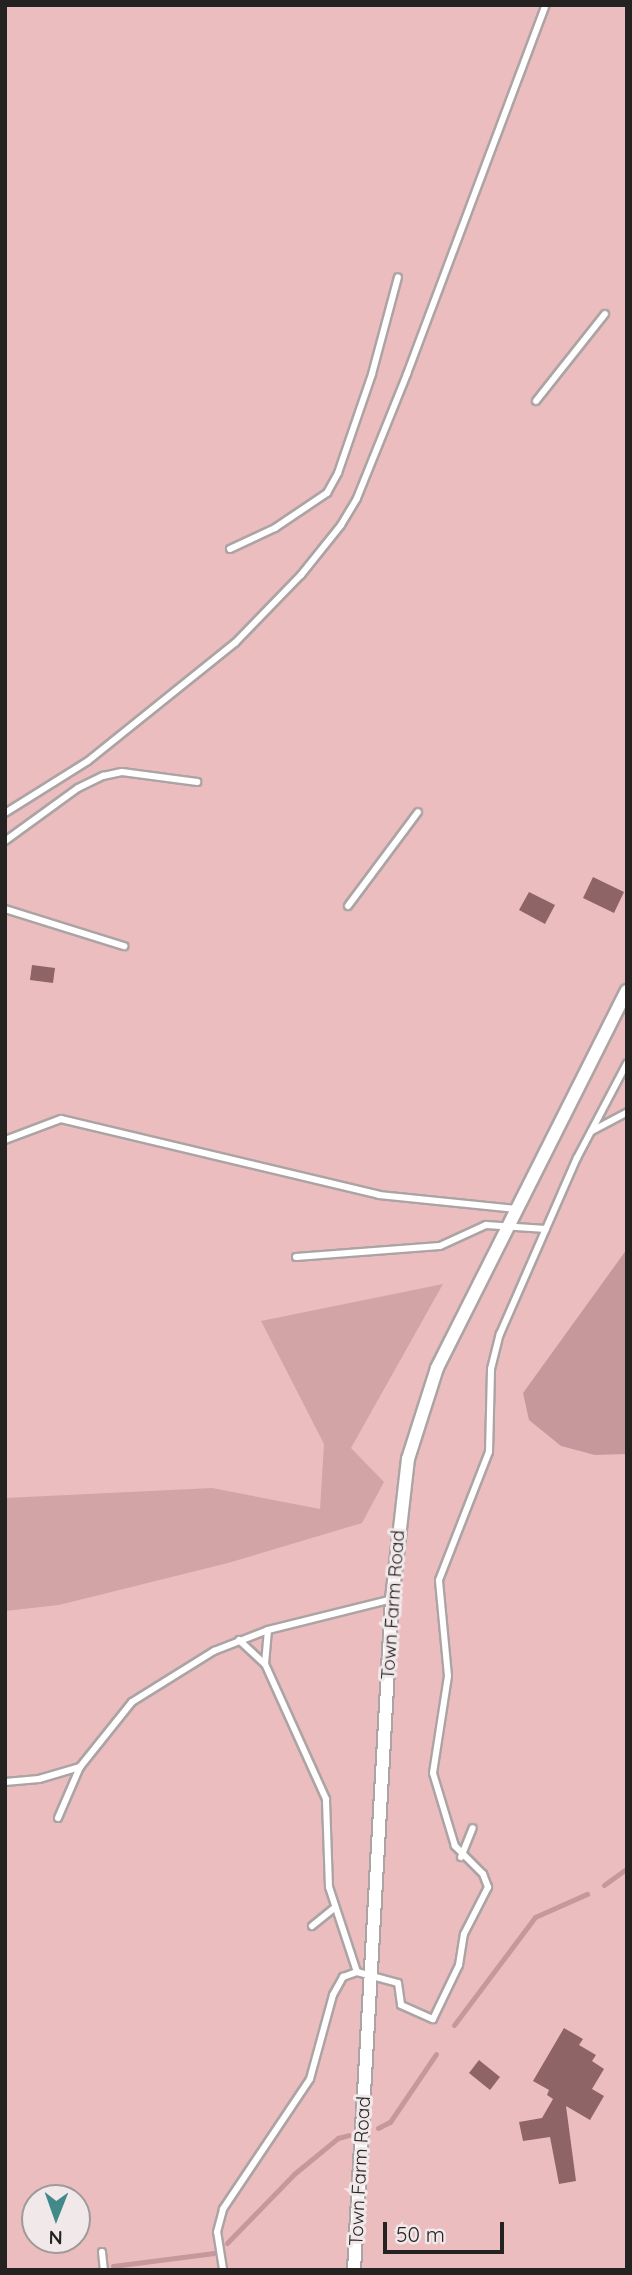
<!DOCTYPE html>
<style>
body{margin:0}
#map{position:relative;width:632px;height:2275px;overflow:hidden;background:#f1e8e9;font-family:Quicksand,sans-serif}
div>[style]{position:absolute}
.green>*{inset:0;background:#ecbdbf}
.forest>*{inset:0;background:#d3a4a6}
.water>*{inset:0;background:#c7989b}
.stream>*{height:5px;margin:-2.5px;padding:0 2.5px;transform-origin:2.5px;border-radius:2.5px;background:#c7989b}
.building>*{inset:0;background:#8f6466}
.roads{filter:drop-shadow(2px 0 #aca4a4) drop-shadow(-2px 0 #aca4a4) drop-shadow(0 2px #aca4a4) drop-shadow(0 -2px #aca4a4)}
.lane>*{height:6px;margin:-3px;padding:0 3px;transform-origin:3px;border-radius:3px;background:#fff}
.street>*{height:12px;margin:-6px;padding:0 6px;transform-origin:6px;border-radius:6px;background:#fff}
span{translate:-50% -50%;white-space:nowrap;text-align:center;line-height:1.15;-webkit-text-stroke:6px #f1e8e9;paint-order:stroke}
.street-label{font-size:19px;color:#252222}
.frame{position:absolute;inset:0;border:7px solid #252222;pointer-events:none}
.north{position:absolute;left:21px;top:2184px;width:70px;height:70px;box-sizing:border-box;background:#f1e8e9;border:2px solid #9f9999;border-radius:50%;rotate:181deg;font-size:19px;font-weight:700;line-height:28px;text-align:center;color:#252222}
.north::after{content:'';display:block;margin:auto;width:24px;height:32px;background:#428a8a;clip-path:polygon(50% 0,100% 100%,50% 72%,0 100%)}
.scale{position:absolute;left:383px;top:2222px;width:121px;height:32px;box-sizing:border-box;border:4px solid #252222;border-top:0;padding-left:9px;font-size:21px;line-height:24px;white-space:nowrap;color:#252222;-webkit-text-stroke:5px #f1e8e9;paint-order:stroke}
</style>
<div id="map">
<div class="green">
<div style="clip-path:polygon(evenodd,5px 5px,627px 5px,627px 2270px,5px 2270px,5px 5px,35px 2198px,77px 2198px,77px 2240px,35px 2240px,35px 2198px)"></div>
</div>
<div class="forest">
<div style="clip-path:polygon(443px 1284px,351px 1448px,384px 1482px,362px 1523px,228px 1563px,59px 1605px,5px 1611px,5px 1498px,212px 1488px,320px 1509px,324px 1444px,261px 1321px)"></div>
</div>
<div class="water">
<div style="clip-path:polygon(627px 1249px,627px 1454px,595px 1455px,561px 1446px,529px 1420px,523px 1393px)"></div>
</div>
<div class="stream">
<div style="left:604px;top:1885px;width:29px;rotate:-36deg"></div>
<div style="left:454px;top:2025px;width:135px;rotate:-53.1deg"></div>
<div style="left:535px;top:1917px;width:57px;rotate:-23.9deg"></div>
<div style="left:378px;top:2128px;width:13px;rotate:-27deg"></div>
<div style="left:390px;top:2122px;width:82px;rotate:-55.9deg"></div>
<div style="left:227px;top:2243px;width:96px;rotate:-45.8deg"></div>
<div style="left:294px;top:2174px;width:57px;rotate:-39.3deg"></div>
<div style="left:338px;top:2138px;width:11px;rotate:-15deg"></div>
<div style="left:113px;top:2266px;width:102px;rotate:-7.3deg"></div>
<div style="left:92px;top:2270px;width:1px"></div>
</div>
<div class="building">
<div style="clip-path:polygon(593px 877px,624px 892px,614px 913px,583px 898px)"></div>
<div style="clip-path:polygon(529px 892px,555px 905px,545px 924px,519px 910px)"></div>
<div style="clip-path:polygon(32px 965px,55px 968px,53px 983px,30px 980px)"></div>
<div style="clip-path:polygon(564px 2028px,583px 2039px,579px 2045px,596px 2055px,592px 2061px,604px 2069px,592px 2089px,604px 2096px,590px 2120px,566px 2106px,576px 2181px,559px 2184px,550px 2137px,523px 2141px,519px 2122px,542px 2118px,553px 2099px,547px 2095px,549px 2090px,533px 2081px)"></div>
<div style="clip-path:polygon(479px 2060px,500px 2077px,490px 2090px,469px 2073px)"></div>
</div>
<div class="roads">
<div class="lane">
<div style="left:536px;top:401px;width:111px;rotate:-51.6deg"></div>
<div style="left:230px;top:549px;width:50px;rotate:-25deg"></div>
<div style="left:275px;top:528px;width:63px;rotate:-33.9deg"></div>
<div style="left:327px;top:493px;width:23px;rotate:-61deg"></div>
<div style="left:338px;top:473px;width:105px;rotate:-71deg"></div>
<div style="left:372px;top:374px;width:100px;rotate:-75deg"></div>
<div style="left:5px;top:813px;width:98px;rotate:-32.1deg"></div>
<div style="left:88px;top:761px;width:189px;rotate:-38.8deg"></div>
<div style="left:235px;top:643px;width:95px;rotate:-45.9deg"></div>
<div style="left:301px;top:575px;width:64px;rotate:-51.3deg"></div>
<div style="left:341px;top:525px;width:31px;rotate:-59deg"></div>
<div style="left:357px;top:498px;width:134px;rotate:-68deg"></div>
<div style="left:407px;top:374px;width:394px;rotate:-69.4deg"></div>
<div style="left:5px;top:841px;width:90px;rotate:-36deg"></div>
<div style="left:78px;top:788px;width:28px;rotate:-26deg"></div>
<div style="left:103px;top:776px;width:19px;rotate:-12deg"></div>
<div style="left:122px;top:772px;width:76px;rotate:7.6deg"></div>
<div style="left:348px;top:906px;width:117px;rotate:-53.3deg"></div>
<div style="left:5px;top:909px;width:125px;rotate:17.3deg"></div>
<div style="left:592px;top:1131px;width:40px;rotate:-28deg"></div>
<div style="left:5px;top:1140px;width:60px;rotate:-20.6deg"></div>
<div style="left:61px;top:1119px;width:327px;rotate:13.4deg"></div>
<div style="left:379px;top:1195px;width:138px;rotate:5.8deg"></div>
<div style="left:296px;top:1257px;width:144px;rotate:-4.4deg"></div>
<div style="left:440px;top:1246px;width:51px;rotate:-24.5deg"></div>
<div style="left:486px;top:1225px;width:60px;rotate:3.8deg"></div>
<div style="left:239px;top:1640px;width:35px;rotate:43deg"></div>
<div style="left:265px;top:1664px;width:34px;rotate:-85deg"></div>
<div style="left:5px;top:1782px;width:34px;rotate:-5deg"></div>
<div style="left:39px;top:1779px;width:43px;rotate:-16.3deg"></div>
<div style="left:80px;top:1767px;width:83px;rotate:-51.3deg"></div>
<div style="left:132px;top:1702px;width:97px;rotate:-31.9deg"></div>
<div style="left:214px;top:1651px;width:58px;rotate:-21.3deg"></div>
<div style="left:268px;top:1630px;width:128px;rotate:-14deg"></div>
<div style="left:58px;top:1818px;width:56px;rotate:-66.7deg"></div>
<div style="left:461px;top:1857px;width:31px;rotate:-68deg"></div>
<div style="left:312px;top:1926px;width:28px;rotate:-39deg"></div>
<div style="left:357px;top:1972px;width:42px;rotate:15deg"></div>
<div style="left:398px;top:1983px;width:22px;rotate:82deg"></div>
<div style="left:401px;top:2005px;width:35px;rotate:24deg"></div>
<div style="left:433px;top:2019px;width:60px;rotate:-64.3deg"></div>
<div style="left:459px;top:1965px;width:31px;rotate:-81deg"></div>
<div style="left:464px;top:1934px;width:53px;rotate:-62.9deg"></div>
<div style="left:488px;top:1887px;width:14px;rotate:-111deg"></div>
<div style="left:483px;top:1874px;width:40px;rotate:-135deg"></div>
<div style="left:455px;top:1846px;width:76px;rotate:-106.8deg"></div>
<div style="left:433px;top:1773px;width:98px;rotate:-81.2deg"></div>
<div style="left:448px;top:1676px;width:96px;rotate:-95.4deg"></div>
<div style="left:439px;top:1580px;width:137px;rotate:-68.7deg"></div>
<div style="left:489px;top:1452px;width:83px;rotate:-88.6deg"></div>
<div style="left:491px;top:1369px;width:36px;rotate:-76deg"></div>
<div style="left:500px;top:1334px;width:192px;rotate:-66.4deg"></div>
<div style="left:577px;top:1158px;width:107px;rotate:-62.2deg"></div>
<div style="left:102px;top:2252px;width:18px;rotate:84deg"></div>
<div style="left:223px;top:2269px;width:37px;rotate:-99deg"></div>
<div style="left:217px;top:2232px;width:24px;rotate:-75deg"></div>
<div style="left:223px;top:2209px;width:156px;rotate:-56.2deg"></div>
<div style="left:310px;top:2079px;width:87px;rotate:-74.7deg"></div>
<div style="left:333px;top:1995px;width:21px;rotate:-61deg"></div>
<div style="left:343px;top:1977px;width:15px;rotate:-20deg"></div>
<div style="left:357px;top:1972px;width:89px;rotate:-108.2deg"></div>
<div style="left:329px;top:1887px;width:88px;rotate:-92deg"></div>
<div style="left:326px;top:1799px;width:148px;rotate:-114.3deg"></div>
</div>
<div class="street">
<div style="left:354px;top:2270px;width:672px;rotate:-86.76deg"></div>
<div style="left:392px;top:1599px;width:141px;rotate:-83.5deg"></div>
<div style="left:408px;top:1459px;width:96px;rotate:-72.3deg"></div>
<div style="left:437px;top:1368px;width:422px;rotate:-63.3deg"></div>
</div>
</div>
<div class="street-label">
<span style="left:393px;top:1605px;rotate:-86deg">Town Farm Road</span>
<span style="left:360px;top:2171px;rotate:-87deg">Town Farm Road</span>
</div>
<div class="frame"></div>
<div class="north">N</div>
<div class="scale">50 m</div>
</div>
